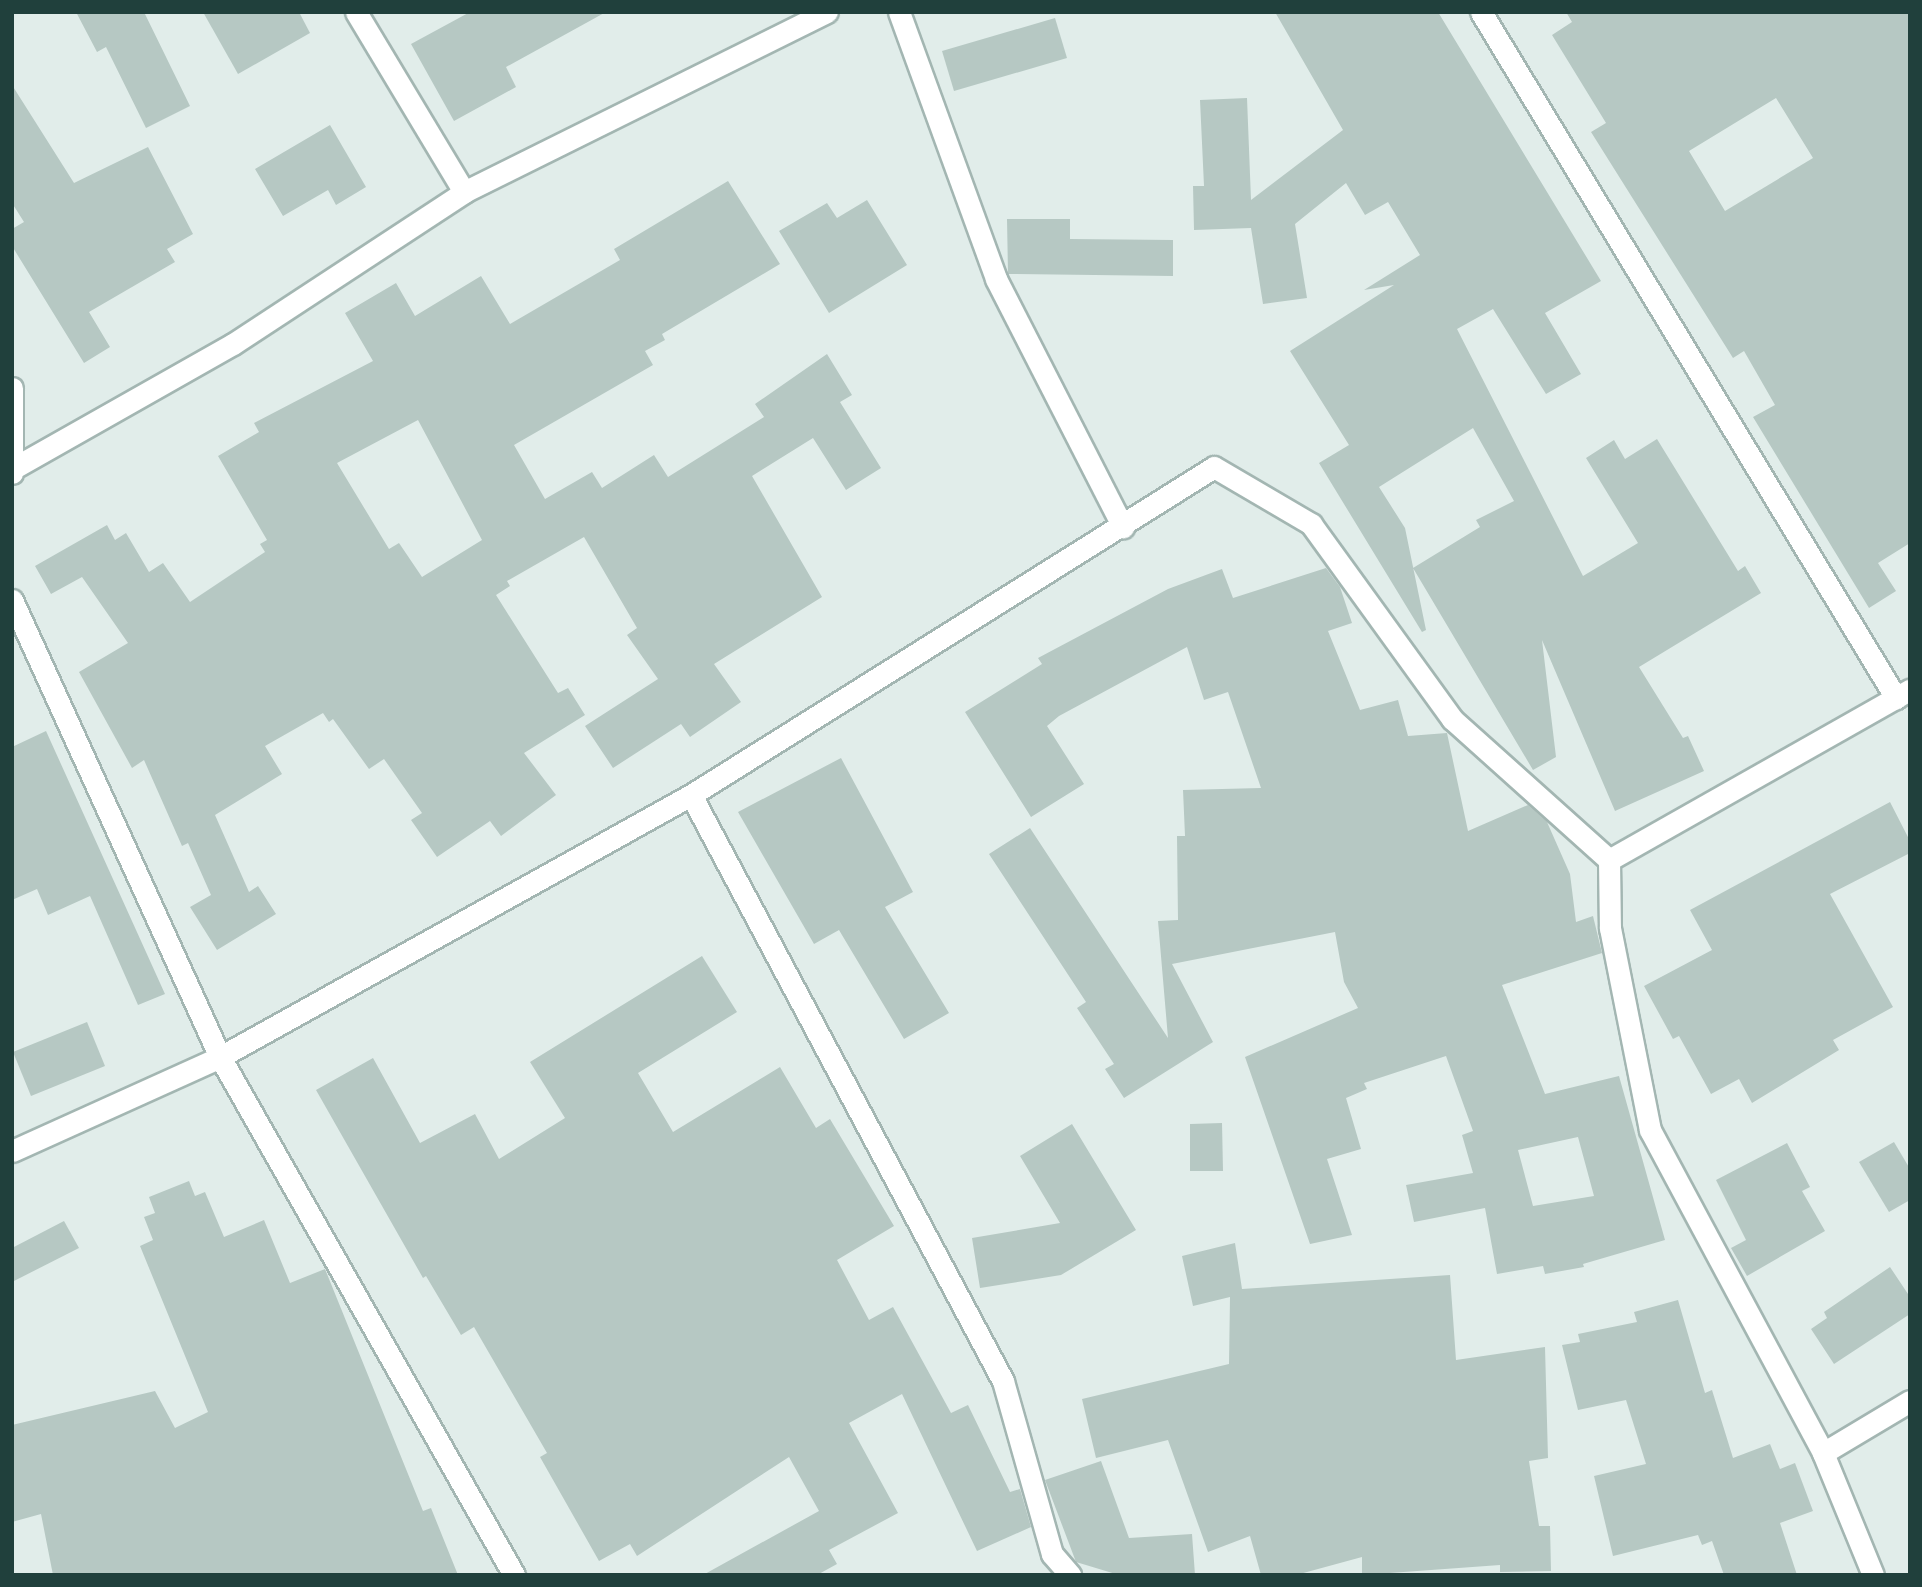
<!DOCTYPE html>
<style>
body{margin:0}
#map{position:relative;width:1922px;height:1587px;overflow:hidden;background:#e1edea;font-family:"Alegreya Sans",sans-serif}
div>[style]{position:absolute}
.building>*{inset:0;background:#b6c8c3}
.roads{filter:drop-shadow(2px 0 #a3b6b2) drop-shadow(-2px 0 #a3b6b2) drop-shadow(0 2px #a3b6b2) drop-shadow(0 -2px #a3b6b2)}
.minor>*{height:21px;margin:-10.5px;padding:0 10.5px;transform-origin:10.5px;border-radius:10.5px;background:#fff}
span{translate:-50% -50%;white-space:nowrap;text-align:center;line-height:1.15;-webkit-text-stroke:5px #f2f9f7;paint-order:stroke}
.frame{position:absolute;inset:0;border:14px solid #20403c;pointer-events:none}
</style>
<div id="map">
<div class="building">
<div style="clip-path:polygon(76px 12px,144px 12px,190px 106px,146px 128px,106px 47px,97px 52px)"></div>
<div style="clip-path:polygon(203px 12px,299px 12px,310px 33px,238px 74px)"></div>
<div style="clip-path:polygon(470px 12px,606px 12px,506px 67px,516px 87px,454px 121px,411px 44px)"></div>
<div style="clip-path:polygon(1275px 12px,1438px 12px,1601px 281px,1545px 313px,1581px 374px,1546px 394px,1493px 309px,1457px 329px,1583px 576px,1638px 543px,1586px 458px,1614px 440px,1625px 459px,1657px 439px,1738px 571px,1745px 566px,1761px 593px,1639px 667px,1683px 738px,1688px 736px,1704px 771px,1615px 811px,1542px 640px,1556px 757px,1533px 770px,1413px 568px,1480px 527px,1476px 520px,1514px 501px,1473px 428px,1379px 487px,1405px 528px,1426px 630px,1422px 632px,1319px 463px,1349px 445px,1290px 351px,1394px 285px,1364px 290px,1420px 255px,1388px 202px,1365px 215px,1346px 183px,1295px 224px,1307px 298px,1263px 304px,1251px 228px,1194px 230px,1193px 186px,1204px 186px,1200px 100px,1247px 98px,1251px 200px,1343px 130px)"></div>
<div style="clip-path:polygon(evenodd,1566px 12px,1910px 12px,1910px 543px,1878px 563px,1896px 591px,1869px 608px,1753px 417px,1775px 405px,1744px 351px,1733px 358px,1591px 132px,1606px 123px,1552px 35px,1572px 22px,1566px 12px,1776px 98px,1813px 158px,1725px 211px,1689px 151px,1776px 98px)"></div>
<div style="clip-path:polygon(1055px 18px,1067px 58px,954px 91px,942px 51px)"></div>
<div style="clip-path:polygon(12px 85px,74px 183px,148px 147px,193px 234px,167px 249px,175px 262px,89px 312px,110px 347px,84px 363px,12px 246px,12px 229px,24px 222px,12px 203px)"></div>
<div style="clip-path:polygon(330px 125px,366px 187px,336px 205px,328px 190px,283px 216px,255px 169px)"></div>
<div style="clip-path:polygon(evenodd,728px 181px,780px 264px,662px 334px,665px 340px,645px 351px,653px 365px,514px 445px,545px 499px,592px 472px,602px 488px,654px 455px,668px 477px,764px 417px,755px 404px,827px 354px,852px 395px,840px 402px,881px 468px,846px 490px,813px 438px,752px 476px,822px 597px,714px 664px,741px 702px,690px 737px,681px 724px,613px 768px,585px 726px,658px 679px,627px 635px,637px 628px,584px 537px,507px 581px,510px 586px,496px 595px,558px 693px,568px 688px,585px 715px,524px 753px,556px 795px,501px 836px,490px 821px,437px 857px,411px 820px,422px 813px,384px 759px,369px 769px,333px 719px,329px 722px,323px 713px,265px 746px,282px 774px,215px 815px,249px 892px,258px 886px,276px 914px,217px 950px,190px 907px,211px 895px,188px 843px,182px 846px,144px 760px,132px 768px,79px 672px,128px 643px,82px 577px,51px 594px,35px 566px,107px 525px,115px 540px,126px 533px,149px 572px,163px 563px,190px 602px,265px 552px,260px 544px,267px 540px,218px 456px,259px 432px,254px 423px,373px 361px,345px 313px,396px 283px,415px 316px,481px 276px,510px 324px,620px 260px,614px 249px,728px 181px,418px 420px,482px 540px,422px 577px,399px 543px,389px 549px,337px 463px,418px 420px)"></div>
<div style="clip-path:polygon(867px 200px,907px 265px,829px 313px,779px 231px,827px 203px,837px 218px)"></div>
<div style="clip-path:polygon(1007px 219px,1070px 219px,1070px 239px,1173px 240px,1173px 276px,1008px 274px)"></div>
<div style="clip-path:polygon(evenodd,1326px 568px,1340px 587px,1352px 623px,1328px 631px,1360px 710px,1398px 700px,1408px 736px,1447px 733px,1468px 831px,1528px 805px,1547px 822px,1570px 874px,1576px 922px,1593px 916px,1602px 953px,1502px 985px,1545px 1094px,1619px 1076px,1665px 1240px,1583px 1264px,1584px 1267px,1545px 1274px,1543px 1266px,1497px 1274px,1485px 1208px,1414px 1222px,1406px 1185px,1473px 1173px,1462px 1135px,1473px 1131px,1446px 1056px,1364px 1083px,1367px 1089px,1346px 1098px,1361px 1149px,1327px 1159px,1352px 1235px,1310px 1244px,1245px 1057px,1358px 1008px,1344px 982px,1335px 932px,1172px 964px,1213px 1042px,1124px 1098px,1105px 1069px,1114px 1064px,1077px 1008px,1086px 1002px,989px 854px,1030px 828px,1168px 1038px,1158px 921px,1178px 920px,1177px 836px,1185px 836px,1183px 790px,1261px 788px,1228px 692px,1204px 700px,1187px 647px,1059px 716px,1047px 726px,1084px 784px,1031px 817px,965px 712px,1042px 664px,1038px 658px,1168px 589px,1222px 569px,1233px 598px,1326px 568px,1578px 1137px,1594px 1196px,1533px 1206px,1518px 1150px,1578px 1137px)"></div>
<div style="clip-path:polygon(46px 731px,165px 994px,138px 1005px,90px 896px,48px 915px,37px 889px,12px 900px,12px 747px)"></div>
<div style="clip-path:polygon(841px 758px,913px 892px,885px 907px,949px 1013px,904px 1039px,839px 930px,814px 944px,738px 812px)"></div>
<div style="clip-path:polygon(1890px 802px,1910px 841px,1910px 853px,1830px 894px,1893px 1007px,1833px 1040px,1839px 1050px,1752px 1103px,1739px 1079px,1711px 1094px,1679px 1036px,1673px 1039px,1644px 986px,1712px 950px,1690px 910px)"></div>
<div style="clip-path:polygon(702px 956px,737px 1012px,638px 1073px,673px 1132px,780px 1067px,816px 1128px,830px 1119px,894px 1226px,837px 1260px,869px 1320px,893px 1307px,951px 1413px,968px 1405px,1010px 1492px,1020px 1489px,1031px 1527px,977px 1551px,902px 1394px,849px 1423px,898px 1513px,829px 1550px,837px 1564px,817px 1575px,703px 1575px,819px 1511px,789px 1457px,637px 1556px,630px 1544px,599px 1561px,540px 1457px,547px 1453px,474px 1327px,461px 1335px,426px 1276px,423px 1278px,316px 1090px,373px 1058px,420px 1143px,475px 1114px,499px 1159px,565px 1118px,530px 1062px)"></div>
<div style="clip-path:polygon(87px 1022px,105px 1066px,31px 1096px,13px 1052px)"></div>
<div style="clip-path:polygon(1222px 1123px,1223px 1171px,1190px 1171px,1190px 1124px)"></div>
<div style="clip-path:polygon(1072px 1124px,1136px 1230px,1061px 1275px,980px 1288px,972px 1238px,1060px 1223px,1020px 1156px)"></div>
<div style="clip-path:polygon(1894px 1142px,1910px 1169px,1910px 1200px,1889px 1212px,1859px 1162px)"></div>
<div style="clip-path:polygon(1787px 1143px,1810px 1187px,1802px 1191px,1825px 1231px,1747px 1276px,1731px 1248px,1746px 1240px,1716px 1180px)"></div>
<div style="clip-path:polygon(189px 1181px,195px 1196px,205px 1192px,224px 1237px,264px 1220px,290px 1283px,325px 1269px,423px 1511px,431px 1508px,458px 1575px,53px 1575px,41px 1514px,12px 1522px,12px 1425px,155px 1391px,175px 1428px,208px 1412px,140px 1246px,153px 1240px,144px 1217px,155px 1213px,149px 1197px)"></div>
<div style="clip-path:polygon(64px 1221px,79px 1248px,12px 1282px,12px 1248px)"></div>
<div style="clip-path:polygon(1235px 1243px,1242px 1289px,1450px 1275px,1456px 1360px,1545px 1347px,1548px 1458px,1529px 1461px,1539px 1526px,1550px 1526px,1551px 1571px,1500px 1572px,1500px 1565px,1362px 1575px,1362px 1557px,1296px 1575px,1261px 1575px,1250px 1536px,1208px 1552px,1168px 1440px,1096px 1458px,1082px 1399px,1229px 1364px,1230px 1297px,1193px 1306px,1182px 1256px)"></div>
<div style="clip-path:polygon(1890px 1267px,1910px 1297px,1910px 1314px,1834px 1364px,1811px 1329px,1827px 1318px,1824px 1312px)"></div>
<div style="clip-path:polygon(1678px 1300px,1705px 1393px,1712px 1390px,1733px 1458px,1770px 1444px,1780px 1469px,1795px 1463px,1813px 1511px,1780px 1523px,1797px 1575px,1724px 1575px,1712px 1541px,1702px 1545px,1698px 1535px,1613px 1556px,1594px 1476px,1646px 1464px,1626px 1400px,1578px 1410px,1562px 1345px,1580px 1342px,1578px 1334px,1637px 1322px,1634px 1312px)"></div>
<div style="clip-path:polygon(1101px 1461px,1129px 1538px,1192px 1534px,1195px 1575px,1119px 1575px,1076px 1562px,1045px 1480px)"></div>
</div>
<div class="roads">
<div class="minor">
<div style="left:356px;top:12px;width:210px;rotate:59deg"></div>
<div style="left:899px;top:12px;width:284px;rotate:70deg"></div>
<div style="left:996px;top:279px;width:279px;rotate:62.9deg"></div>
<div style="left:1481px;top:12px;width:802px;rotate:58.83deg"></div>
<div style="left:12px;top:388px;width:85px;rotate:90deg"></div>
<div style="left:12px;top:469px;width:254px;rotate:-29.5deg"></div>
<div style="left:233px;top:344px;width:277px;rotate:-33.3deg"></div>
<div style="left:464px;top:192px;width:405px;rotate:-26.4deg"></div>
<div style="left:12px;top:600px;width:502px;rotate:65.53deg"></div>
<div style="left:220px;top:1057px;width:596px;rotate:60.42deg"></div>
<div style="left:691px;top:795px;width:664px;rotate:61.97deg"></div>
<div style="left:1003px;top:1381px;width:180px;rotate:74.2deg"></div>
<div style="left:1052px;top:1554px;width:28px;rotate:49deg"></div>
<div style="left:1609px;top:860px;width:346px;rotate:-29.5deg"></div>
<div style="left:12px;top:1151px;width:228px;rotate:-24.3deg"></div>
<div style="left:220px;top:1057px;width:539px;rotate:-29.09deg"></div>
<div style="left:691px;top:795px;width:617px;rotate:-32.09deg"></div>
<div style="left:1214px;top:467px;width:113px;rotate:30.4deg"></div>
<div style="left:1311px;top:524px;width:241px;rotate:54.1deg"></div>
<div style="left:1452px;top:719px;width:211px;rotate:41.9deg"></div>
<div style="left:1609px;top:860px;width:68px;rotate:89.2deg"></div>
<div style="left:1610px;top:928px;width:206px;rotate:78.8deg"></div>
<div style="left:1650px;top:1130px;width:366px;rotate:61.8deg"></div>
<div style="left:1823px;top:1453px;width:132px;rotate:67.7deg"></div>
<div style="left:1823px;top:1453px;width:101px;rotate:-30.9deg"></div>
</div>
</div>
<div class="frame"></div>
</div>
